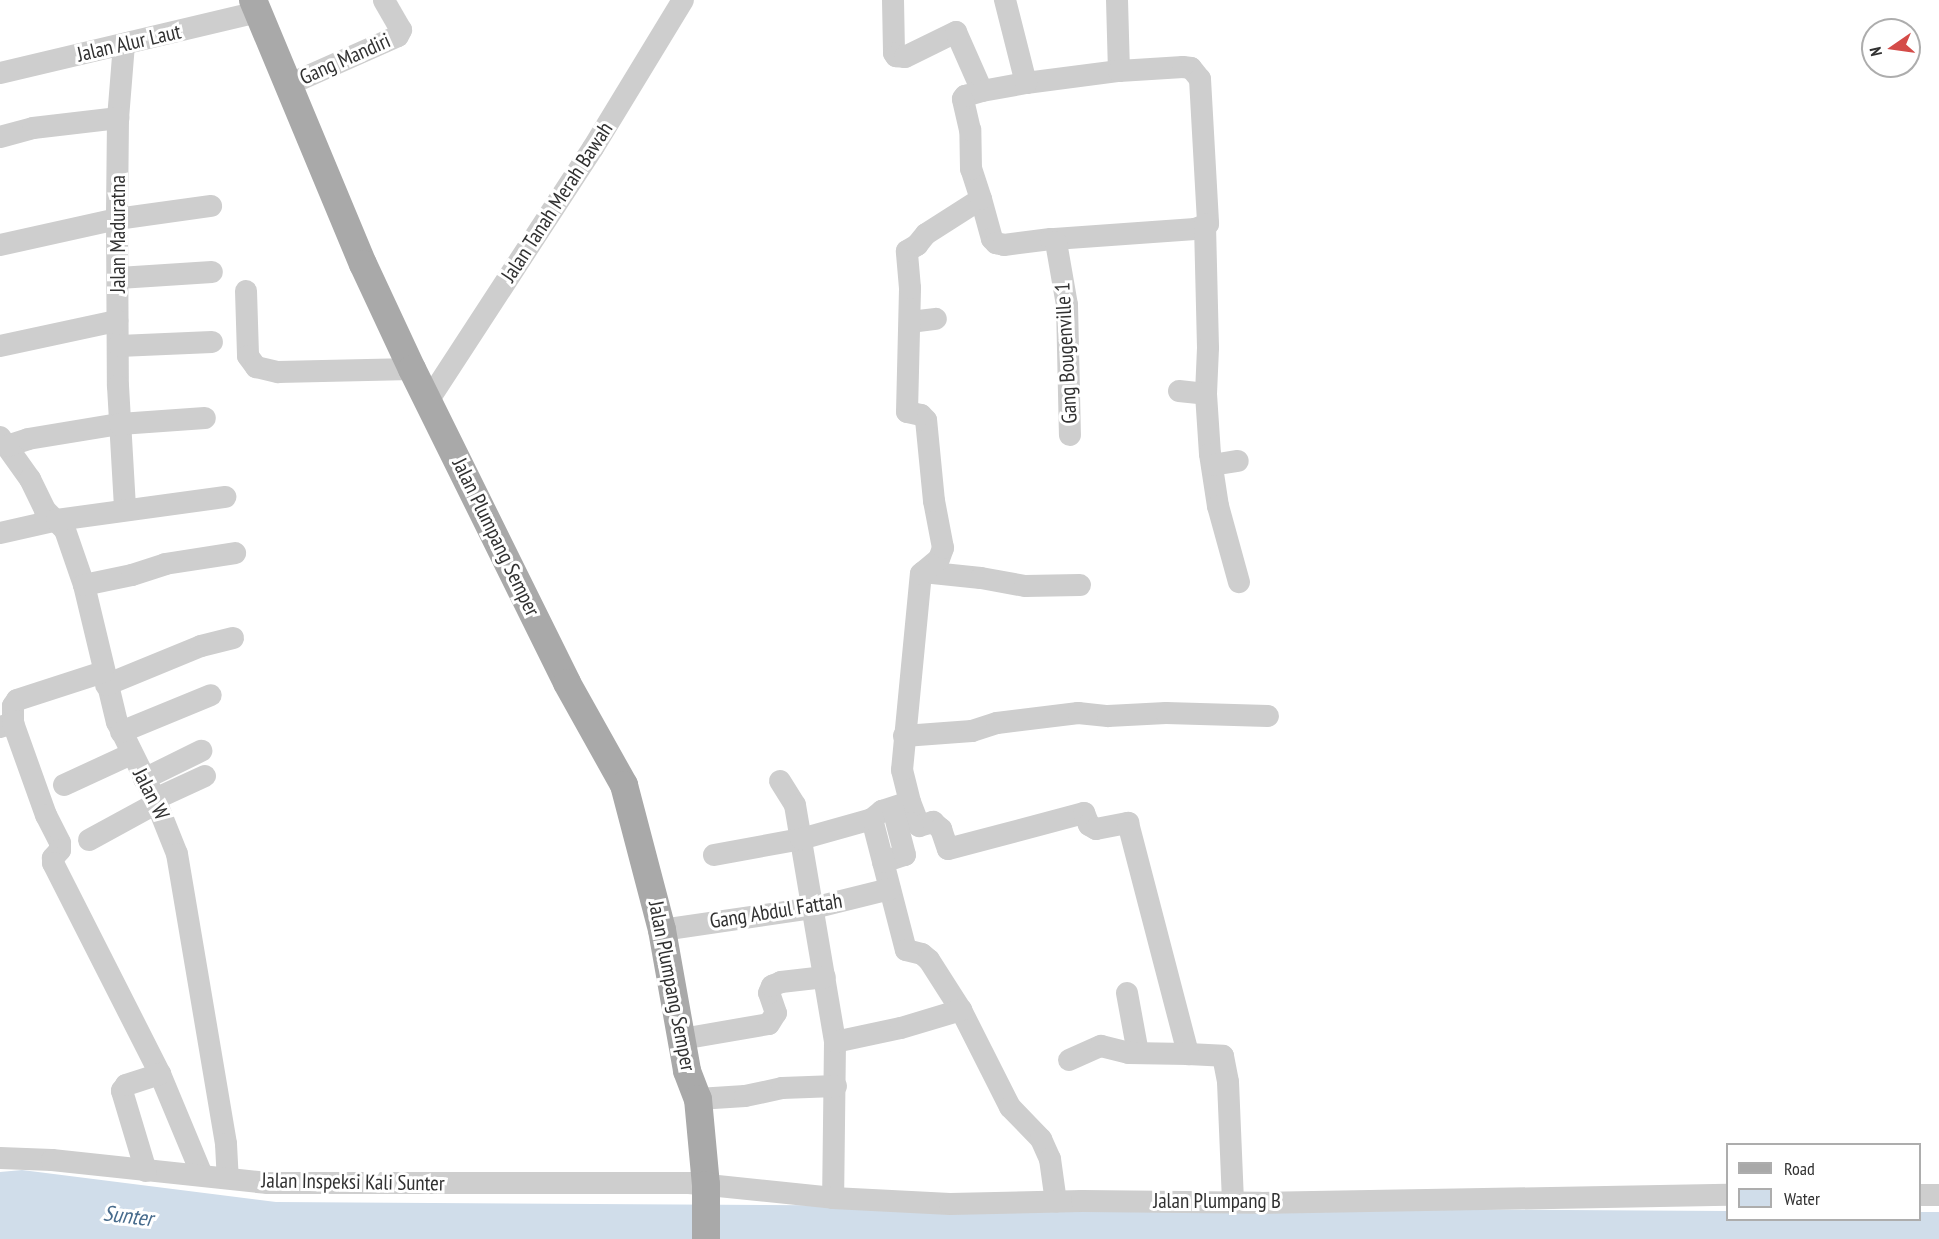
<!DOCTYPE html>
<style>
body{margin:0}
#map{position:relative;width:1939px;height:1239px;overflow:hidden;background:#fff;font-family:"PT Sans Narrow",sans-serif}
div>[style]{position:absolute}
.water>*{inset:0;background:#d0ddea}
.minor>*{height:22px;margin:-11px;padding:0 11px;transform-origin:11px;border-radius:11px;background:#cecece}
.major>*{height:28px;margin:-14px;padding:0 14px;transform-origin:14px;border-radius:14px;background:#a9a9a9}
span{translate:-50% -50%;white-space:nowrap;text-align:center;line-height:1.15;-webkit-text-stroke:6px #fff;paint-order:stroke}
.street-label{font-size:21px;color:#313131}
.water-label{font-size:22px;color:#476b8c;font-style:italic}
.legend{position:absolute;left:1726px;top:1143px;width:195px;height:78px;box-sizing:border-box;background:#fff;border:2px solid #adadad;margin:0;padding:8px 10px;list-style:none;font-size:18px;color:#313131}
.legend li{display:flex;align-items:center;gap:12px;height:30px}
.legend b{width:30px;border:2px solid #adadad}
.north{position:absolute;left:1861px;top:18px;width:60px;height:60px;box-sizing:border-box;background:#fff;border:2px solid #adadad;border-radius:50%;rotate:257deg;font-size:16px;font-weight:700;line-height:24px;text-align:center;color:#313131}
.north::after{content:'';display:block;margin:auto;width:21px;height:27px;background:#d44b48;clip-path:polygon(50% 0,100% 100%,50% 72%,0 100%)}
</style>
<div id="map">
<div class="water">
<div style="clip-path:polygon(22px 1170px,276px 1202px,1727px 1211px,1728px 1220px,1920px 1220px,1920px 1212px,1939px 1212px,1939px 1239px,0 1239px,0 1172px)"></div>
</div>
<div class="minor">
<div style="left:893px;top:0;width:53px;rotate:88.9deg"></div>
<div style="left:894px;top:53px;width:4px;rotate:56deg"></div>
<div style="left:896px;top:56px;width:9px;rotate:6deg"></div>
<div style="left:905px;top:57px;width:57px;rotate:-26.1deg"></div>
<div style="left:956px;top:32px;width:64px;rotate:66.2deg"></div>
<div style="left:1117px;top:0;width:71px;rotate:88.4deg"></div>
<div style="left:124px;top:44px;width:74px;rotate:94.6deg"></div>
<div style="left:118px;top:118px;width:101px;rotate:90.6deg"></div>
<div style="left:117px;top:219px;width:167px;rotate:89.7deg"></div>
<div style="left:118px;top:386px;width:123px;rotate:86.7deg"></div>
<div style="left:0;top:73px;width:265px;rotate:-13.3deg"></div>
<div style="left:1026px;top:83px;width:94px;rotate:-7.4deg"></div>
<div style="left:1119px;top:71px;width:64px;rotate:-3.6deg"></div>
<div style="left:1183px;top:67px;width:8px;rotate:7deg"></div>
<div style="left:1191px;top:68px;width:14px;rotate:51deg"></div>
<div style="left:1200px;top:79px;width:145px;rotate:86.8deg"></div>
<div style="left:1208px;top:224px;width:14px;rotate:159deg"></div>
<div style="left:1195px;top:229px;width:141px;rotate:175.9deg"></div>
<div style="left:288px;top:85px;width:120px;rotate:-24deg"></div>
<div style="left:398px;top:36px;width:7px;rotate:-63deg"></div>
<div style="left:401px;top:30px;width:34px;rotate:-120deg"></div>
<div style="left:0;top:137px;width:34px;rotate:-15deg"></div>
<div style="left:33px;top:128px;width:86px;rotate:-6.7deg"></div>
<div style="left:981px;top:199px;width:41px;rotate:74.6deg"></div>
<div style="left:992px;top:239px;width:6px;rotate:45deg"></div>
<div style="left:996px;top:243px;width:8px;rotate:14deg"></div>
<div style="left:1004px;top:245px;width:47px;rotate:-7.3deg"></div>
<div style="left:1051px;top:239px;width:6px;rotate:31deg"></div>
<div style="left:1056px;top:242px;width:64px;rotate:80.1deg"></div>
<div style="left:1067px;top:305px;width:130px;rotate:88.7deg"></div>
<div style="left:1205px;top:225px;width:123px;rotate:88.6deg"></div>
<div style="left:1208px;top:348px;width:46px;rotate:92.5deg"></div>
<div style="left:1206px;top:394px;width:60px;rotate:86.2deg"></div>
<div style="left:1210px;top:454px;width:53px;rotate:81.3deg"></div>
<div style="left:1218px;top:506px;width:79px;rotate:74.6deg"></div>
<div style="left:0;top:245px;width:120px;rotate:-12.5deg"></div>
<div style="left:117px;top:219px;width:95px;rotate:-7.9deg"></div>
<div style="left:119px;top:278px;width:93px;rotate:-3.7deg"></div>
<div style="left:246px;top:291px;width:65px;rotate:88.2deg"></div>
<div style="left:248px;top:356px;width:14px;rotate:54deg"></div>
<div style="left:256px;top:367px;width:23px;rotate:13deg"></div>
<div style="left:278px;top:372px;width:134px;rotate:-1.3deg"></div>
<div style="left:910px;top:322px;width:26px;rotate:-7deg"></div>
<div style="left:0;top:346px;width:120px;rotate:-12.1deg"></div>
<div style="left:119px;top:346px;width:93px;rotate:-2.5deg"></div>
<div style="left:1179px;top:391px;width:27px;rotate:6deg"></div>
<div style="left:428px;top:401px;width:302px;rotate:-56.9deg"></div>
<div style="left:593px;top:148px;width:173px;rotate:-58.7deg"></div>
<div style="left:0;top:437px;width:52px;rotate:54.5deg"></div>
<div style="left:30px;top:479px;width:34px;rotate:64deg"></div>
<div style="left:45px;top:510px;width:28px;rotate:45deg"></div>
<div style="left:65px;top:530px;width:58px;rotate:70.9deg"></div>
<div style="left:84px;top:585px;width:141px;rotate:76.5deg"></div>
<div style="left:117px;top:722px;width:86px;rotate:63.7deg"></div>
<div style="left:155px;top:799px;width:59px;rotate:68.2deg"></div>
<div style="left:177px;top:854px;width:294px;rotate:80.4deg"></div>
<div style="left:226px;top:1144px;width:33px;rotate:87deg"></div>
<div style="left:7px;top:446px;width:22px;rotate:-18deg"></div>
<div style="left:28px;top:439px;width:93px;rotate:-9.3deg"></div>
<div style="left:120px;top:424px;width:85px;rotate:-4deg"></div>
<div style="left:1212px;top:465px;width:26px;rotate:-9deg"></div>
<div style="left:0;top:533px;width:58px;rotate:-12.8deg"></div>
<div style="left:57px;top:520px;width:170px;rotate:-7.8deg"></div>
<div style="left:923px;top:572px;width:58px;rotate:5.9deg"></div>
<div style="left:981px;top:578px;width:45px;rotate:10.3deg"></div>
<div style="left:1025px;top:586px;width:55px;rotate:-1deg"></div>
<div style="left:84px;top:585px;width:49px;rotate:-11.8deg"></div>
<div style="left:132px;top:575px;width:35px;rotate:-18deg"></div>
<div style="left:165px;top:564px;width:71px;rotate:-8.9deg"></div>
<div style="left:106px;top:685px;width:103px;rotate:-22.3deg"></div>
<div style="left:201px;top:646px;width:33px;rotate:-14deg"></div>
<div style="left:13px;top:723px;width:17px;rotate:-90deg"></div>
<div style="left:13px;top:706px;width:7px;rotate:-56deg"></div>
<div style="left:17px;top:700px;width:90px;rotate:-18deg"></div>
<div style="left:0;top:727px;width:14px;rotate:-17deg"></div>
<div style="left:13px;top:723px;width:98px;rotate:70.3deg"></div>
<div style="left:46px;top:815px;width:31px;rotate:63deg"></div>
<div style="left:60px;top:843px;width:7px;rotate:90deg"></div>
<div style="left:60px;top:850px;width:11px;rotate:131deg"></div>
<div style="left:53px;top:858px;width:5px;rotate:90deg"></div>
<div style="left:53px;top:863px;width:237px;rotate:63.1deg"></div>
<div style="left:160px;top:1074px;width:109px;rotate:67.4deg"></div>
<div style="left:121px;top:732px;width:97px;rotate:-22.3deg"></div>
<div style="left:904px;top:736px;width:68px;rotate:-4.2deg"></div>
<div style="left:972px;top:731px;width:26px;rotate:-18deg"></div>
<div style="left:997px;top:723px;width:82px;rotate:-7deg"></div>
<div style="left:1078px;top:713px;width:30px;rotate:6deg"></div>
<div style="left:1108px;top:716px;width:58px;rotate:-3deg"></div>
<div style="left:1166px;top:713px;width:102px;rotate:1.7deg"></div>
<div style="left:144px;top:779px;width:64px;rotate:-26.2deg"></div>
<div style="left:780px;top:781px;width:28px;rotate:58deg"></div>
<div style="left:795px;top:805px;width:240px;rotate:80.4deg"></div>
<div style="left:835px;top:1042px;width:156px;rotate:90.7deg"></div>
<div style="left:64px;top:785px;width:74px;rotate:-24.8deg"></div>
<div style="left:155px;top:799px;width:55px;rotate:-24.7deg"></div>
<div style="left:910px;top:802px;width:26px;rotate:69deg"></div>
<div style="left:919px;top:826px;width:15px;rotate:-16deg"></div>
<div style="left:933px;top:822px;width:11px;rotate:41deg"></div>
<div style="left:941px;top:829px;width:21px;rotate:71deg"></div>
<div style="left:948px;top:849px;width:141px;rotate:-14.8deg"></div>
<div style="left:1084px;top:813px;width:13px;rotate:67deg"></div>
<div style="left:1089px;top:825px;width:8px;rotate:30deg"></div>
<div style="left:1096px;top:829px;width:33px;rotate:-11deg"></div>
<div style="left:1128px;top:823px;width:239px;rotate:75.4deg"></div>
<div style="left:1188px;top:1054px;width:35px;rotate:3deg"></div>
<div style="left:1223px;top:1056px;width:26px;rotate:79deg"></div>
<div style="left:1228px;top:1082px;width:120px;rotate:87.6deg"></div>
<div style="left:872px;top:819px;width:135px;rotate:75.5deg"></div>
<div style="left:906px;top:950px;width:16px;rotate:14deg"></div>
<div style="left:922px;top:954px;width:9px;rotate:41deg"></div>
<div style="left:929px;top:960px;width:59px;rotate:57.4deg"></div>
<div style="left:961px;top:1010px;width:109px;rotate:63.2deg"></div>
<div style="left:1010px;top:1107px;width:45px;rotate:45.9deg"></div>
<div style="left:1041px;top:1139px;width:22px;rotate:66deg"></div>
<div style="left:1050px;top:1159px;width:43px;rotate:82.1deg"></div>
<div style="left:89px;top:840px;width:77px;rotate:-28.6deg"></div>
<div style="left:714px;top:855px;width:88px;rotate:-10.4deg"></div>
<div style="left:801px;top:839px;width:74px;rotate:-15.7deg"></div>
<div style="left:872px;top:819px;width:13px;rotate:-39deg"></div>
<div style="left:882px;top:811px;width:29px;rotate:-18deg"></div>
<div style="left:910px;top:802px;width:33px;rotate:-104deg"></div>
<div style="left:902px;top:770px;width:197px;rotate:-84.5deg"></div>
<div style="left:921px;top:574px;width:23px;rotate:-40deg"></div>
<div style="left:939px;top:559px;width:12px;rotate:-70deg"></div>
<div style="left:943px;top:548px;width:48px;rotate:-100.8deg"></div>
<div style="left:934px;top:501px;width:81px;rotate:-95.6deg"></div>
<div style="left:926px;top:420px;width:7px;rotate:-135deg"></div>
<div style="left:921px;top:415px;width:14px;rotate:-168deg"></div>
<div style="left:907px;top:412px;width:124px;rotate:-88.6deg"></div>
<div style="left:910px;top:288px;width:37px;rotate:-95deg"></div>
<div style="left:907px;top:251px;width:12px;rotate:-31deg"></div>
<div style="left:917px;top:245px;width:14px;rotate:-51deg"></div>
<div style="left:926px;top:234px;width:65px;rotate:-32.5deg"></div>
<div style="left:981px;top:199px;width:32px;rotate:-108deg"></div>
<div style="left:971px;top:169px;width:39px;rotate:-91deg"></div>
<div style="left:970px;top:130px;width:32px;rotate:-103deg"></div>
<div style="left:963px;top:99px;width:4px;rotate:-56deg"></div>
<div style="left:965px;top:96px;width:18px;rotate:-16deg"></div>
<div style="left:982px;top:91px;width:45px;rotate:-10.3deg"></div>
<div style="left:1026px;top:83px;width:86px;rotate:-104.2deg"></div>
<div style="left:883px;top:862px;width:23px;rotate:-18deg"></div>
<div style="left:905px;top:855px;width:48px;rotate:-104.6deg"></div>
<div style="left:662px;top:930px;width:153px;rotate:-8.3deg"></div>
<div style="left:813px;top:908px;width:79px;rotate:-13.9deg"></div>
<div style="left:1127px;top:993px;width:61px;rotate:79.6deg"></div>
<div style="left:682px;top:1039px;width:88px;rotate:-9.8deg"></div>
<div style="left:769px;top:1024px;width:13px;rotate:-58deg"></div>
<div style="left:776px;top:1013px;width:21px;rotate:-109deg"></div>
<div style="left:769px;top:993px;width:8px;rotate:-67deg"></div>
<div style="left:772px;top:986px;width:10px;rotate:-24deg"></div>
<div style="left:781px;top:982px;width:44px;rotate:-6.5deg"></div>
<div style="left:835px;top:1042px;width:67px;rotate:-12deg"></div>
<div style="left:901px;top:1028px;width:63px;rotate:-16.7deg"></div>
<div style="left:1069px;top:1060px;width:35px;rotate:-24deg"></div>
<div style="left:1101px;top:1046px;width:29px;rotate:14deg"></div>
<div style="left:1129px;top:1053px;width:59px;rotate:1deg"></div>
<div style="left:698px;top:1099px;width:47px;rotate:-3.7deg"></div>
<div style="left:745px;top:1096px;width:38px;rotate:-12deg"></div>
<div style="left:782px;top:1088px;width:54px;rotate:-2.1deg"></div>
<div style="left:0;top:1158px;width:52px;rotate:2.2deg"></div>
<div style="left:52px;top:1160px;width:217px;rotate:6.1deg"></div>
<div style="left:268px;top:1183px;width:421px"></div>
<div style="left:689px;top:1183px;width:145px;rotate:5.9deg"></div>
<div style="left:833px;top:1198px;width:117px;rotate:2.9deg"></div>
<div style="left:950px;top:1204px;width:132px;rotate:-1.3deg"></div>
<div style="left:1082px;top:1201px;width:178px;rotate:0.6deg"></div>
<div style="left:1260px;top:1203px;width:468px;rotate:-1deg"></div>
<div style="left:146px;top:1171px;width:84px;rotate:-106.7deg"></div>
<div style="left:122px;top:1091px;width:7px;rotate:-56deg"></div>
<div style="left:126px;top:1085px;width:36px;rotate:-18deg"></div>
<div style="left:1920px;top:1195px;width:19px"></div>
</div>
<div class="major">
<div style="left:253px;top:0;width:286px;rotate:67.4deg"></div>
<div style="left:363px;top:264px;width:116px;rotate:65deg"></div>
<div style="left:412px;top:369px;width:350px;rotate:63.7deg"></div>
<div style="left:567px;top:683px;width:117px;rotate:60.8deg"></div>
<div style="left:624px;top:785px;width:150px;rotate:75.3deg"></div>
<div style="left:662px;top:930px;width:143px;rotate:79.9deg"></div>
<div style="left:687px;top:1071px;width:30px;rotate:69deg"></div>
<div style="left:698px;top:1099px;width:86px;rotate:84.7deg"></div>
<div style="left:706px;top:1185px;width:54px;rotate:90deg"></div>
</div>
<div class="street-label">
<span style="left:129px;top:43px;rotate:-13deg">Jalan Alur Laut</span>
<span style="left:345px;top:59px;rotate:-24deg">Gang Mandiri</span>
<span style="left:557px;top:202px;rotate:-57deg">Jalan Tanah Merah Bawah</span>
<span style="left:118px;top:234px;rotate:-90deg">Jalan Maduratna</span>
<span style="left:1066px;top:353px;rotate:-93deg">Gang Bougenville 1</span>
<span style="left:496px;top:537px;rotate:64deg">Jalan Plumpang Semper</span>
<span style="left:151px;top:794px;rotate:63deg">Jalan W</span>
<span style="left:776px;top:911px;rotate:-9deg">Gang Abdul Fattah</span>
<span style="left:672px;top:986px;rotate:79deg">Jalan Plumpang Semper</span>
<span style="left:353px;top:1182px;rotate:1deg">Jalan Inspeksi Kali Sunter</span>
<span style="left:1217px;top:1201px">Jalan Plumpang B</span>
</div>
<div class="water-label">
<span style="left:128px;top:1216px;rotate:7deg">Sunter</span>
</div>
<ul class="legend">
<li><b style="height:8px;background:#a9a9a9"></b>Road</li>
<li><b style="height:16px;background:#d0ddea"></b>Water</li>
</ul>
<div class="north">N</div>
</div>
